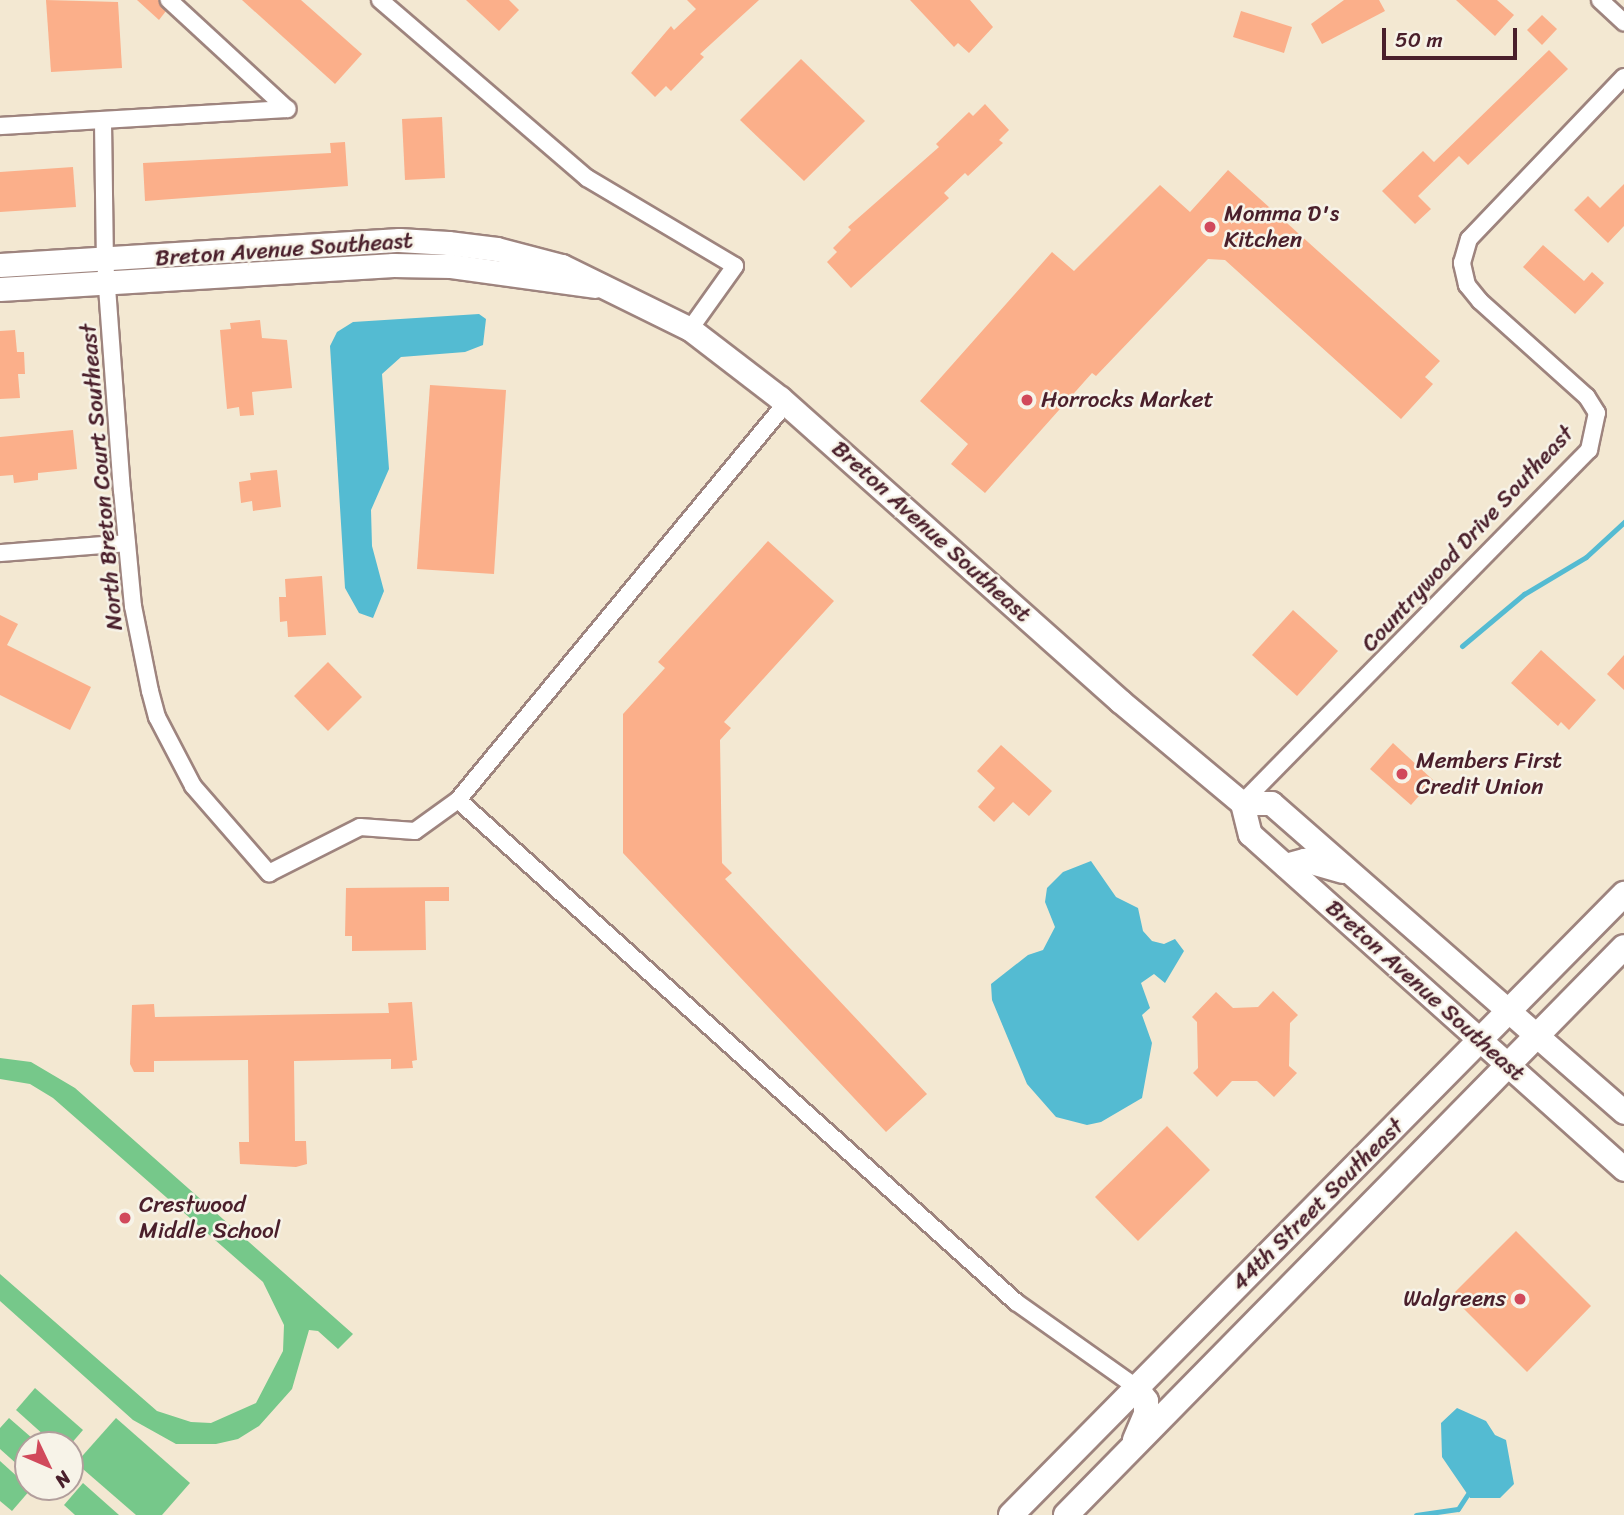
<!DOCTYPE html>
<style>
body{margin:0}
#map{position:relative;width:1624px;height:1515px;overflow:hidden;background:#f3e8d2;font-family:Sriracha,sans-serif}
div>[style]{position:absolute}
.green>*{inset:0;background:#76c88a}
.water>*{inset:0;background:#54bbd2}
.stream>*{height:5px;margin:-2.5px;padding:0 2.5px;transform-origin:2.5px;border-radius:2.5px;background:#54bbd2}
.building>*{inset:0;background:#fbaf8a}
.roads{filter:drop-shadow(2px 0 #9e847e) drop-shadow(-2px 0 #9e847e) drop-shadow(0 2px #9e847e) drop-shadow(0 -2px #9e847e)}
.minor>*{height:16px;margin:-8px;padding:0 8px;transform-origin:8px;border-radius:8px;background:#fff}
.secondary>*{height:23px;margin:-11.5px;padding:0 11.5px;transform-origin:11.5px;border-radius:11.5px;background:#fff}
.primary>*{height:24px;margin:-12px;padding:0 12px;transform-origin:12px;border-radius:12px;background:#fff}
.dots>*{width:19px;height:19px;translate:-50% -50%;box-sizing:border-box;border:4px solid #f7f3e8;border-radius:50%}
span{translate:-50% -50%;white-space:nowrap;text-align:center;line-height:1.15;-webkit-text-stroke:5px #f7f3e8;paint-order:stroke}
.poi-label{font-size:23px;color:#4a1f2b}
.left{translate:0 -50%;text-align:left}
.right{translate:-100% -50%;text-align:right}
.street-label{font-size:23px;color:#4a1f2b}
.north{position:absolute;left:14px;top:1431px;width:70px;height:70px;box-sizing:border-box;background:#f7f3e8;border:2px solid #b29e9c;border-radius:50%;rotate:134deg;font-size:19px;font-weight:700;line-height:28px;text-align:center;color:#4a1f2b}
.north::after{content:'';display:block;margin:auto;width:24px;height:32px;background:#d1495b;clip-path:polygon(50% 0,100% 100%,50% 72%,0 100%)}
.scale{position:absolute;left:1382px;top:28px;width:135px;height:32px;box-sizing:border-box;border:4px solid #4a1f2b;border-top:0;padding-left:9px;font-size:21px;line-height:24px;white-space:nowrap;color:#4a1f2b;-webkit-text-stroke:5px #f7f3e8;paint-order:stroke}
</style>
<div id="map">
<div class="green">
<div style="clip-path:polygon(0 1058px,31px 1062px,75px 1088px,353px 1334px,338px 1349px,318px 1331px,309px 1330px,292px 1389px,259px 1426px,238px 1439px,216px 1444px,176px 1444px,133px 1420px,0 1301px,0 1274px,157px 1411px,191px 1422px,211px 1423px,256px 1403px,283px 1351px,284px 1325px,263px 1282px,53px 1098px,30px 1084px,0 1079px)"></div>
<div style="clip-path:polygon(35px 1388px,83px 1430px,70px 1445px,55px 1445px,16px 1410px)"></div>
<div style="clip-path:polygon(9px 1418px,40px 1445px,28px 1445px,28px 1474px,0 1449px,0 1428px)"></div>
<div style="clip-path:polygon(116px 1418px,190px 1483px,162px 1515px,136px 1515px,76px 1463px)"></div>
<div style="clip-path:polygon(0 1461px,31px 1489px,12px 1511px,0 1501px)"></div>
<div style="clip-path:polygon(83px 1483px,119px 1515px,75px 1515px,64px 1505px)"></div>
</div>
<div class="water">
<div style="clip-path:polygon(479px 314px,486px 319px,483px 345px,465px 352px,401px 357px,382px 374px,389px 469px,371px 510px,372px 546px,384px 591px,373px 618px,359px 613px,345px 588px,330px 346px,337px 332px,353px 322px)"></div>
<div style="clip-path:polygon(1091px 861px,1116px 897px,1138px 908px,1143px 931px,1152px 941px,1164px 944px,1175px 939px,1184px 951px,1165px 983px,1154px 974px,1141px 983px,1150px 1008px,1142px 1015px,1152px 1043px,1142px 1098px,1101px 1122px,1087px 1125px,1056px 1117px,1027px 1084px,992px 1000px,991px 984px,1028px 955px,1043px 950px,1055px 927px,1045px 902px,1047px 888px,1063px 872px)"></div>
<div style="clip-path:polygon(1457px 1408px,1486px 1421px,1495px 1435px,1506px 1440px,1514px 1484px,1500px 1498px,1470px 1498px,1442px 1457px,1441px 1423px)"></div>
</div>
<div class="stream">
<div style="left:1462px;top:646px;width:81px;rotate:-40deg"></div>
<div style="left:1524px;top:594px;width:72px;rotate:-30.8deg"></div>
<div style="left:1586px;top:557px;width:52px;rotate:-42.6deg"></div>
<div style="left:1416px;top:1515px;width:42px;rotate:-8.1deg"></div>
<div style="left:1458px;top:1509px;width:17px;rotate:-57deg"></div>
</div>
<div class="building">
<div style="clip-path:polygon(46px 0,118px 2px,122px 68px,51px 72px)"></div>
<div style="clip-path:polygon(137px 0,159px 0,166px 11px,159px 20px)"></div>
<div style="clip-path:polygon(242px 0,301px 0,362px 54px,335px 84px)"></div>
<div style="clip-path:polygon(466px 0,509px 0,519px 10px,499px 31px)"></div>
<div style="clip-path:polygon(687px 0,759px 0,700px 54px,704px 57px,671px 91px,666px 86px,655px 97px,631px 73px,671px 26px,674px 30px,696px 9px)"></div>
<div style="clip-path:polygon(910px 0,970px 0,993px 27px,969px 53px,958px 43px,954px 47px)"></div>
<div style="clip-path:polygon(1344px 0,1379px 0,1385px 11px,1322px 44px,1311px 24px)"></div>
<div style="clip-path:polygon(1456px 0,1497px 0,1514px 15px,1495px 36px)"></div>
<div style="clip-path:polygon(1241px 11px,1292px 27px,1284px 53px,1233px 37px)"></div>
<div style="clip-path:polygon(1542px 15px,1557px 29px,1542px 45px,1527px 30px)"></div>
<div style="clip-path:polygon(1549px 50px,1568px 69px,1468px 165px,1459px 156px,1418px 196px,1431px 209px,1415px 224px,1382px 191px,1423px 151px,1434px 162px)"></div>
<div style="clip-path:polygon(801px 59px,865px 121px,804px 181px,740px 120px)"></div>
<div style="clip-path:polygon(985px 104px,1009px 130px,999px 140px,1003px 143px,968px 176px,965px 173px,944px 193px,949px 198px,851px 288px,827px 262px,837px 252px,833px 248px,851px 230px,848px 227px,939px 147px,936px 144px,969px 112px,973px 116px)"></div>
<div style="clip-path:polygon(442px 117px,445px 178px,405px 180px,402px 119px)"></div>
<div style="clip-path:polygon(345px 142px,348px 186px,145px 201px,143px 163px,331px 153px,330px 143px)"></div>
<div style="clip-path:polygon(73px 167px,76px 207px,0 212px,0 172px)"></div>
<div style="clip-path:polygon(1228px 170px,1440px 361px,1425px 377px,1433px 384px,1401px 419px,1225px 260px,1208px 259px,1096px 376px,1092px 373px,985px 493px,951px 464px,968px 444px,920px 401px,1052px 252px,1074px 271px,1160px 185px,1190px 212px)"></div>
<div style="clip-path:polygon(1624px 184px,1624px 226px,1608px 243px,1574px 210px,1588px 196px,1600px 208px)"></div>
<div style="clip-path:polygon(1543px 245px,1584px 281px,1592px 272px,1604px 283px,1575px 314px,1523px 267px)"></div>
<div style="clip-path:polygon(260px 320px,262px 338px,287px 340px,292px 388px,252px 392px,254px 415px,240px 416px,239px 407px,227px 409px,220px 330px,231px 329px,230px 323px)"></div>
<div style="clip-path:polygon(15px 330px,17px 352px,24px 352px,25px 374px,18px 374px,20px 398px,0 399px,0 331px)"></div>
<div style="clip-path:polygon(430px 385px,506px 390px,494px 574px,417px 569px)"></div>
<div style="clip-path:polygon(73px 430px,77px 469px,38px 473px,38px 480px,14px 483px,13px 475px,0 476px,0 437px)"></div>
<div style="clip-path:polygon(277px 470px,281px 507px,253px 511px,252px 501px,241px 503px,239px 482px,251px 480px,250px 473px)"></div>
<div style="clip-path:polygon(768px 541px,834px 601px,724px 722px,731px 728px,720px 740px,722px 863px,732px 873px,725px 879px,927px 1094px,886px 1132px,623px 853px,623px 714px,665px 668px,658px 662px)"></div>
<div style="clip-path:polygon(322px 576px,326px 635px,288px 637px,287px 621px,280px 622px,279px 597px,286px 597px,285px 579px)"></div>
<div style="clip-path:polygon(1293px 610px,1338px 651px,1297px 696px,1252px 655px)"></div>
<div style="clip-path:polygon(0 615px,18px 624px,7px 645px,91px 687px,70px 730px,0 695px)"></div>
<div style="clip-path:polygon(1541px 650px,1596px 700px,1569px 730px,1561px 722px,1558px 726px,1511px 683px)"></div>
<div style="clip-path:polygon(1624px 655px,1624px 690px,1607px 674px)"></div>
<div style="clip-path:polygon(328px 662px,362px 697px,328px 731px,294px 696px)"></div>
<div style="clip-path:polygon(1393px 743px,1433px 780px,1411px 805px,1370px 769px)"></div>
<div style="clip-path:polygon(1001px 745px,1052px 791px,1029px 816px,1013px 802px,994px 822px,978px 807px,995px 788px,977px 771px)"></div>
<div style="clip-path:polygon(449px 887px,449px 901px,425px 901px,426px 950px,352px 951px,352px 936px,345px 936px,346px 888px)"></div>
<div style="clip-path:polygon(1273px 991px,1298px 1015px,1290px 1023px,1289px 1066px,1297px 1073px,1274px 1097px,1257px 1081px,1232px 1081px,1217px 1097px,1193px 1073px,1198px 1068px,1197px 1022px,1192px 1017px,1216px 992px,1233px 1008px,1258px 1007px)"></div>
<div style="clip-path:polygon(412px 1002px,417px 1060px,412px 1061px,413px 1068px,391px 1069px,391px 1059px,294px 1061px,295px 1141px,306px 1141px,307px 1164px,296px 1167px,240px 1164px,239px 1142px,249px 1142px,248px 1060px,154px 1061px,154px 1072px,134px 1072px,130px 1064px,132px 1005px,154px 1004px,155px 1017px,389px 1013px,388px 1003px)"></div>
<div style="clip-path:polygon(1167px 1126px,1210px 1170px,1138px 1241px,1095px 1197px)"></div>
<div style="clip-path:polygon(1516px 1231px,1591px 1306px,1527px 1372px,1451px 1296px)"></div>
</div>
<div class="roads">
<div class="minor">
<div style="left:380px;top:0;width:273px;rotate:40.7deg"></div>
<div style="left:587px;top:178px;width:172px;rotate:30.7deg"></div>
<div style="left:735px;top:266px;width:77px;rotate:125.5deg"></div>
<div style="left:1600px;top:0;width:33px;rotate:43deg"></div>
<div style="left:103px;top:122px;width:138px;rotate:89.2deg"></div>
<div style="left:105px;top:260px;width:231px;rotate:85.8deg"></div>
<div style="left:122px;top:490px;width:117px;rotate:84.6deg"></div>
<div style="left:133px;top:606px;width:87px;rotate:78.7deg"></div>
<div style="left:150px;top:691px;width:27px;rotate:75deg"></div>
<div style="left:157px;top:717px;width:78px;rotate:62.4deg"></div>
<div style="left:193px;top:786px;width:116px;rotate:48.9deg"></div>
<div style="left:269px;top:873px;width:102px;rotate:-26.8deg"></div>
<div style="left:360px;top:827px;width:55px;rotate:4.2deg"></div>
<div style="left:415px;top:831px;width:53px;rotate:-35.8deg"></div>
<div style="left:458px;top:800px;width:515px;rotate:-50.44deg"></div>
<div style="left:0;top:126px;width:288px;rotate:-3.4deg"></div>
<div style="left:287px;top:109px;width:161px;rotate:-137.3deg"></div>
<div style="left:0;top:553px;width:127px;rotate:-4.5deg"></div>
<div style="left:458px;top:800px;width:751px;rotate:41.98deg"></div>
<div style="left:1016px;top:1302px;width:147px;rotate:35.3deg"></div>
<div style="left:1242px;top:803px;width:495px;rotate:-45.5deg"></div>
<div style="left:1589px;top:450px;width:38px;rotate:-78deg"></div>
<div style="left:1597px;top:413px;width:19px;rotate:-122deg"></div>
<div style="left:1587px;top:397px;width:144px;rotate:-138.1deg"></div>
<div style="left:1480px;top:301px;width:21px;rotate:-129deg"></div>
<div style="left:1467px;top:285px;width:23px;rotate:-103deg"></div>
<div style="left:1462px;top:263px;width:25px;rotate:-74deg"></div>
<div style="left:1469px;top:239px;width:224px;rotate:-46.3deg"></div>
</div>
<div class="secondary">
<div style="left:0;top:265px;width:400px;rotate:-3.6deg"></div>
<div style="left:399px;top:240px;width:49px;rotate:3.5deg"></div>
<div style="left:448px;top:243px;width:49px;rotate:7deg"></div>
<div style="left:497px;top:249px;width:67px;rotate:14.7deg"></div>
<div style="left:562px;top:266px;width:143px;rotate:26.2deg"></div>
<div style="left:690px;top:329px;width:113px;rotate:37.5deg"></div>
<div style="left:780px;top:398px;width:455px;rotate:41.7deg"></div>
<div style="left:1120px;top:701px;width:159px;rotate:39.9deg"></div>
<div style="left:1242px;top:803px;width:32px;rotate:76deg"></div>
<div style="left:1250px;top:834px;width:502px;rotate:41.85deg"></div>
<div style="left:0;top:289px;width:394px;rotate:-3.5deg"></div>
<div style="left:393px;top:265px;width:58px;rotate:1deg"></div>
<div style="left:451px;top:266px;width:145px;rotate:7.9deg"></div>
<div style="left:1242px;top:803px;width:29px"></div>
<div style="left:1271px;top:803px;width:469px;rotate:41.2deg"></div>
<div style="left:1285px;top:865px;width:20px;rotate:-15deg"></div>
<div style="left:1304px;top:860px;width:40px;rotate:16deg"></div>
</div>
<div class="primary">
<div style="left:1135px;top:1440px;width:28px;rotate:-67deg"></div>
<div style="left:1146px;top:1414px;width:13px;rotate:-90deg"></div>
<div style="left:1146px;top:1401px;width:17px;rotate:-126deg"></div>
<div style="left:1011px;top:1515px;width:873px;rotate:-45.37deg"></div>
<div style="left:1066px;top:1515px;width:796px;rotate:-45.51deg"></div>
</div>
</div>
<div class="dots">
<div style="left:1210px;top:227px;background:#d1495b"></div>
<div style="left:1027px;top:400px;background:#d1495b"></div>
<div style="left:1402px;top:774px;background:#d1495b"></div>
<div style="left:125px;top:1218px;background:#d1495b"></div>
<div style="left:1520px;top:1299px;background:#d1495b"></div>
</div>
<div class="poi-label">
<span class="left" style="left:1224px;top:227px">Momma D's<br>Kitchen</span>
<span class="left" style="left:1041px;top:400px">Horrocks Market</span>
<span class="left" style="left:1416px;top:774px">Members First<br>Credit Union</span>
<span class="left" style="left:139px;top:1218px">Crestwood<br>Middle School</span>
<span class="right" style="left:1506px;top:1299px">Walgreens</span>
</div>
<div class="street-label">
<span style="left:284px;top:250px;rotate:-4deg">Breton Avenue Southeast</span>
<span style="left:102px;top:477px;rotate:-95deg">North Breton Court Southeast</span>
<span style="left:931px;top:532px;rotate:42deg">Breton Avenue Southeast</span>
<span style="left:1468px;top:539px;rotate:-47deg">Countrywood Drive Southeast</span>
<span style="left:1425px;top:991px;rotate:42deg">Breton Avenue Southeast</span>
<span style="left:1318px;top:1205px;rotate:-45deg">44th Street Southeast</span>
</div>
<div class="north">N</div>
<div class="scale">50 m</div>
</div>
